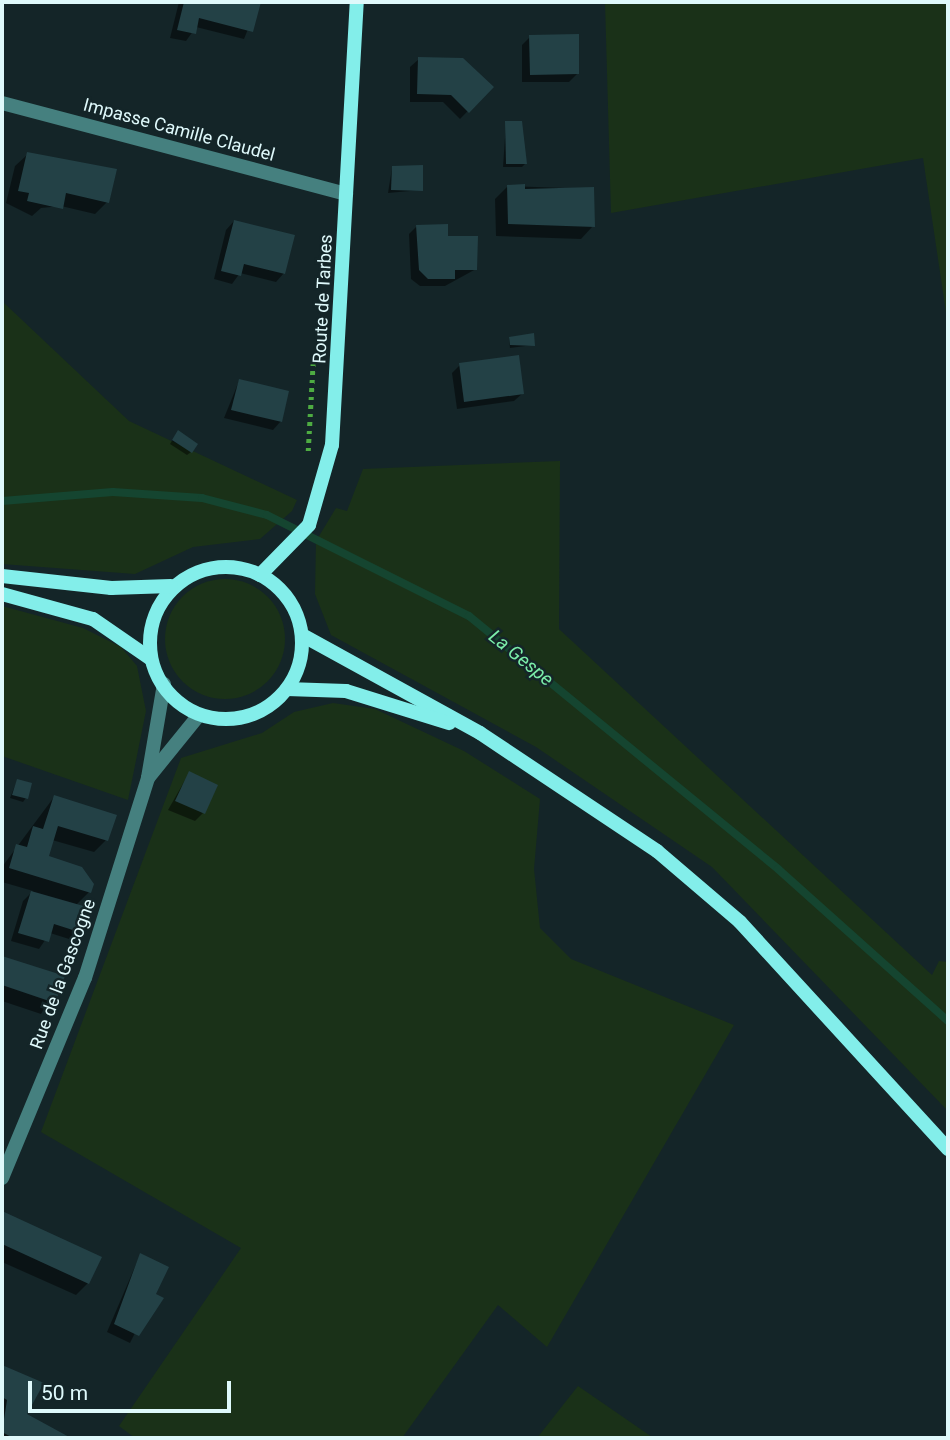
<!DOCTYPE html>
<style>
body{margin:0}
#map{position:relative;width:950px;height:1440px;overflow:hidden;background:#142528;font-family:Roboto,sans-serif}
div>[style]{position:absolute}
.green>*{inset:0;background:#1a3118}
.round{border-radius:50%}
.shadow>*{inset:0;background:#0007}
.stream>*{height:8px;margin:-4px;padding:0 4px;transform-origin:4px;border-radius:4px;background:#154530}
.building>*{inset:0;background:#234146}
.path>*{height:4.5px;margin-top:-2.25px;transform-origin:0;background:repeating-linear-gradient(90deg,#4eac42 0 3.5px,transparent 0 8.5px)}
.street>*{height:14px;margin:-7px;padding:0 7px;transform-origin:7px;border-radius:7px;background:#45807f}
.secondary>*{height:14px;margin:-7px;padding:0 7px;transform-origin:7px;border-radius:7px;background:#83eeea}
.secondary>.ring{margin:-7px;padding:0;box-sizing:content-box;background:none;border:14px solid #83eeea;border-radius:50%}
span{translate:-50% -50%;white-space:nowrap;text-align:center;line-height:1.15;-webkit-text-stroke:5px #142528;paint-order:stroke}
.street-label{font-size:18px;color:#dff9fb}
.water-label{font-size:19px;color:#7beda9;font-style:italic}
.frame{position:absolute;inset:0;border:4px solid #dff9fb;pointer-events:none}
.scale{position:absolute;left:28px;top:1381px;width:203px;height:32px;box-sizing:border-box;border:4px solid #dff9fb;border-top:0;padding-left:9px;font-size:21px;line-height:24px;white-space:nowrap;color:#dff9fb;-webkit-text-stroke:5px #142528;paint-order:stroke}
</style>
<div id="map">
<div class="green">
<div style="clip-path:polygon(605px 2px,948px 2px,948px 326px,923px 158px,611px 213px)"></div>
<div style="clip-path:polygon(2px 301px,129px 421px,297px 500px,292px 511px,260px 539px,193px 547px,135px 574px,2px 564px)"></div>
<div style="clip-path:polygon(560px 461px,559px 629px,932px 975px,939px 961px,948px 962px,948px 1111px,712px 867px,536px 747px,331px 635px,315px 594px,316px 541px,336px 508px,347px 511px,363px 469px)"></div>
<div class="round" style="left:165px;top:579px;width:120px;height:120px"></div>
<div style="clip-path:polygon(2px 606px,83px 628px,121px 647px,137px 666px,146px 711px,128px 800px,2px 756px)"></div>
<div style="clip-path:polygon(333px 703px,375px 709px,464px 751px,540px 799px,534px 869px,540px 928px,571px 959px,734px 1025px,547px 1347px,498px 1305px,402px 1438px,135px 1438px,119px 1426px,241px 1248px,41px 1132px,181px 758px,262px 733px,294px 712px)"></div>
<div style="clip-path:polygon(578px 1386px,652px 1437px,652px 1438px,537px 1438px)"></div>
</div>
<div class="shadow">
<div style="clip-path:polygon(179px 2px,259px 2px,244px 39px,196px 27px,186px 41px,170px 38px)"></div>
<div style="clip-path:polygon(530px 37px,577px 74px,569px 82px,522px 82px,522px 45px)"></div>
<div style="clip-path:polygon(419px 59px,491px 87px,460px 119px,443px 102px,410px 102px,410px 67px)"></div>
<div style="clip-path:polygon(506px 123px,525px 164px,522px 167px,503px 167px)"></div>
<div style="clip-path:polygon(28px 154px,107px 202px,95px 214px,61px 206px,41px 208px,32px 216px,6px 203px,15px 166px)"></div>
<div style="clip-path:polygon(392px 168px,421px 190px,388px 193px)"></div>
<div style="clip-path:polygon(508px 186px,592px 189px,593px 226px,581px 239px,496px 236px,495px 199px)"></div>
<div style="clip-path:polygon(234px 221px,284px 273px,276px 282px,240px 273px,232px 284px,214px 279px,226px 230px)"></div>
<div style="clip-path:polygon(417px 226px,446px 237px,476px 269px,445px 286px,420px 286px,411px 279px,409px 234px)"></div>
<div style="clip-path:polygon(509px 338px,533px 345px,510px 348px)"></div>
<div style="clip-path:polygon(460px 365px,523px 393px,514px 401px,457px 409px,452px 373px)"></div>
<div style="clip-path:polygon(239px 381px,281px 421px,273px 430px,224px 418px)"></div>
<div style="clip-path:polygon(175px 436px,191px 452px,187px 455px,170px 444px)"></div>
<div style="clip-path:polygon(189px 773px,203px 813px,195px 821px,168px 810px)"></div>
<div style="clip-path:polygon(17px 781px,26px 798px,23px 802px,10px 798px)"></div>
<div style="clip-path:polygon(54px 797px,106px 840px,94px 852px,52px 840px,46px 857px,89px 892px,76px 905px,77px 931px,69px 939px,50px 933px,39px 949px,11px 941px,23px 901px,33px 891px,2px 882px,2px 867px)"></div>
<div style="clip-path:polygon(2px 958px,63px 977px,41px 1014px,2px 1001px)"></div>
<div style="clip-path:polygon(2px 1213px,100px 1258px,88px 1283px,76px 1295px,2px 1262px)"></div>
<div style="clip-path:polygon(140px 1255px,154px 1295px,130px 1343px,107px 1332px)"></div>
<div style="clip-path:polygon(2px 1366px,42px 1383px,21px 1421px,27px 1416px,67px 1438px,2px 1438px)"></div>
</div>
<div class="stream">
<div style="left:2px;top:501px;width:111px;rotate:-4.6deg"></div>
<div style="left:113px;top:492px;width:89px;rotate:3.9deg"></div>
<div style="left:202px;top:498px;width:67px;rotate:14.7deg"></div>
<div style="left:267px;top:515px;width:226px;rotate:26.6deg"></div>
<div style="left:469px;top:616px;width:399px;rotate:39.3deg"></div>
<div style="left:778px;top:869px;width:228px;rotate:41.8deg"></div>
</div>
<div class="building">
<div style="clip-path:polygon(184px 2px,261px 2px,253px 32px,199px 18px,196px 34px,177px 30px)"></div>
<div style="clip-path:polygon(579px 34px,579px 74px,530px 75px,529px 35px)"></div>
<div style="clip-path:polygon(418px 57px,463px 58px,494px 87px,469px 113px,451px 95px,417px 94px)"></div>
<div style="clip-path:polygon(505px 121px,522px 121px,527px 164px,506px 164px)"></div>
<div style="clip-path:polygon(27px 152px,117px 169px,109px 203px,66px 193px,63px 209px,27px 201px,29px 193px,18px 191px)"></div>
<div style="clip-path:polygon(423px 165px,423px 191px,391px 190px,392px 166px)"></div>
<div style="clip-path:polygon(525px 184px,525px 189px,594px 187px,595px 227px,508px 224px,507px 185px)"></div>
<div style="clip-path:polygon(234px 220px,295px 235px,285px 274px,244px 264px,241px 276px,221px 271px)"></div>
<div style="clip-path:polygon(448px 224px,448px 236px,478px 236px,477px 270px,455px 270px,455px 279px,428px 279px,419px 270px,416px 225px)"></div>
<div style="clip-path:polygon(534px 333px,535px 346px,510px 345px,509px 337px)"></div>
<div style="clip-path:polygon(519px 355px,524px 394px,464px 402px,459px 363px)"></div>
<div style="clip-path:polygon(239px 379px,289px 391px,282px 422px,231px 410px)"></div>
<div style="clip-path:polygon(178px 430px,198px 444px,192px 453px,172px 440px)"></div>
<div style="clip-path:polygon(189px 771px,218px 785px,205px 814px,175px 801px)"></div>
<div style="clip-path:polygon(17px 779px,32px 783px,28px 799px,12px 795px)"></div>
<div style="clip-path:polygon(54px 795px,117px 815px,108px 841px,58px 826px,49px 856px,82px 867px,94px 884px,91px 893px,9px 868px,16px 844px,27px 847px,33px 826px,43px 829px)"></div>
<div style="clip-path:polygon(31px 891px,87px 907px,79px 932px,54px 924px,49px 942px,18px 933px)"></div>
<div style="clip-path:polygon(2px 956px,65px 976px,55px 1003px,2px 985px)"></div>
<div style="clip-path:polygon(2px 1211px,102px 1257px,89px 1284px,2px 1244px)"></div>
<div style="clip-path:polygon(140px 1253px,169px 1267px,156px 1294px,164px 1298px,139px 1336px,114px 1324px)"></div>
<div style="clip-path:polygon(2px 1365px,44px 1383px,27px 1414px,71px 1438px,13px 1438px,2px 1432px,7px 1400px,2px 1397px)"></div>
</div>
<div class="path">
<div style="left:308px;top:451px;width:89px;rotate:-86.8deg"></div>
</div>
<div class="street">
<div style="left:2px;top:103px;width:356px;rotate:14.8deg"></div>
<div style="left:164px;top:684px;width:95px;rotate:99.7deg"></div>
<div style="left:148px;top:778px;width:81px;rotate:-51deg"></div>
<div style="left:2px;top:1178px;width:217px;rotate:-67.5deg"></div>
<div style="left:85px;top:978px;width:210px;rotate:-72.5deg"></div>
</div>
<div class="secondary">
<div class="ring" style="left:150px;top:567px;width:138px;height:138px"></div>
<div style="left:260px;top:575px;width:70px;rotate:-45.6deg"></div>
<div style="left:309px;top:525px;width:83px;rotate:-74deg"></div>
<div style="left:332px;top:445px;width:444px;rotate:-86.8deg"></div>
<div style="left:2px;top:576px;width:110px;rotate:6.3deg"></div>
<div style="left:111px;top:588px;width:60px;rotate:-1.9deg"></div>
<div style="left:2px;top:594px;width:94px;rotate:15.4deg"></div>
<div style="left:93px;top:619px;width:70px;rotate:34.6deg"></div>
<div style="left:302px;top:635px;width:203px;rotate:28.8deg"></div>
<div style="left:480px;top:733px;width:213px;rotate:33.7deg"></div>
<div style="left:657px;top:851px;width:109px;rotate:40.5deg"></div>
<div style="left:740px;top:922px;width:308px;rotate:47.5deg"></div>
<div style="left:287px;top:689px;width:59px;rotate:1.9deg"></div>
<div style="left:346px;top:691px;width:108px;rotate:17.3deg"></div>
</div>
<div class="street-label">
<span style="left:179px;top:130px;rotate:15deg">Impasse Camille Claudel</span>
<span style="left:323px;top:299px;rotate:-87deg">Route de Tarbes</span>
<span style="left:63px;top:974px;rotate:-70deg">Rue de la Gascogne</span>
</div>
<div class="water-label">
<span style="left:521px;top:658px;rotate:39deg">La Gespe</span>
</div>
<div class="frame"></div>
<div class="scale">50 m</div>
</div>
